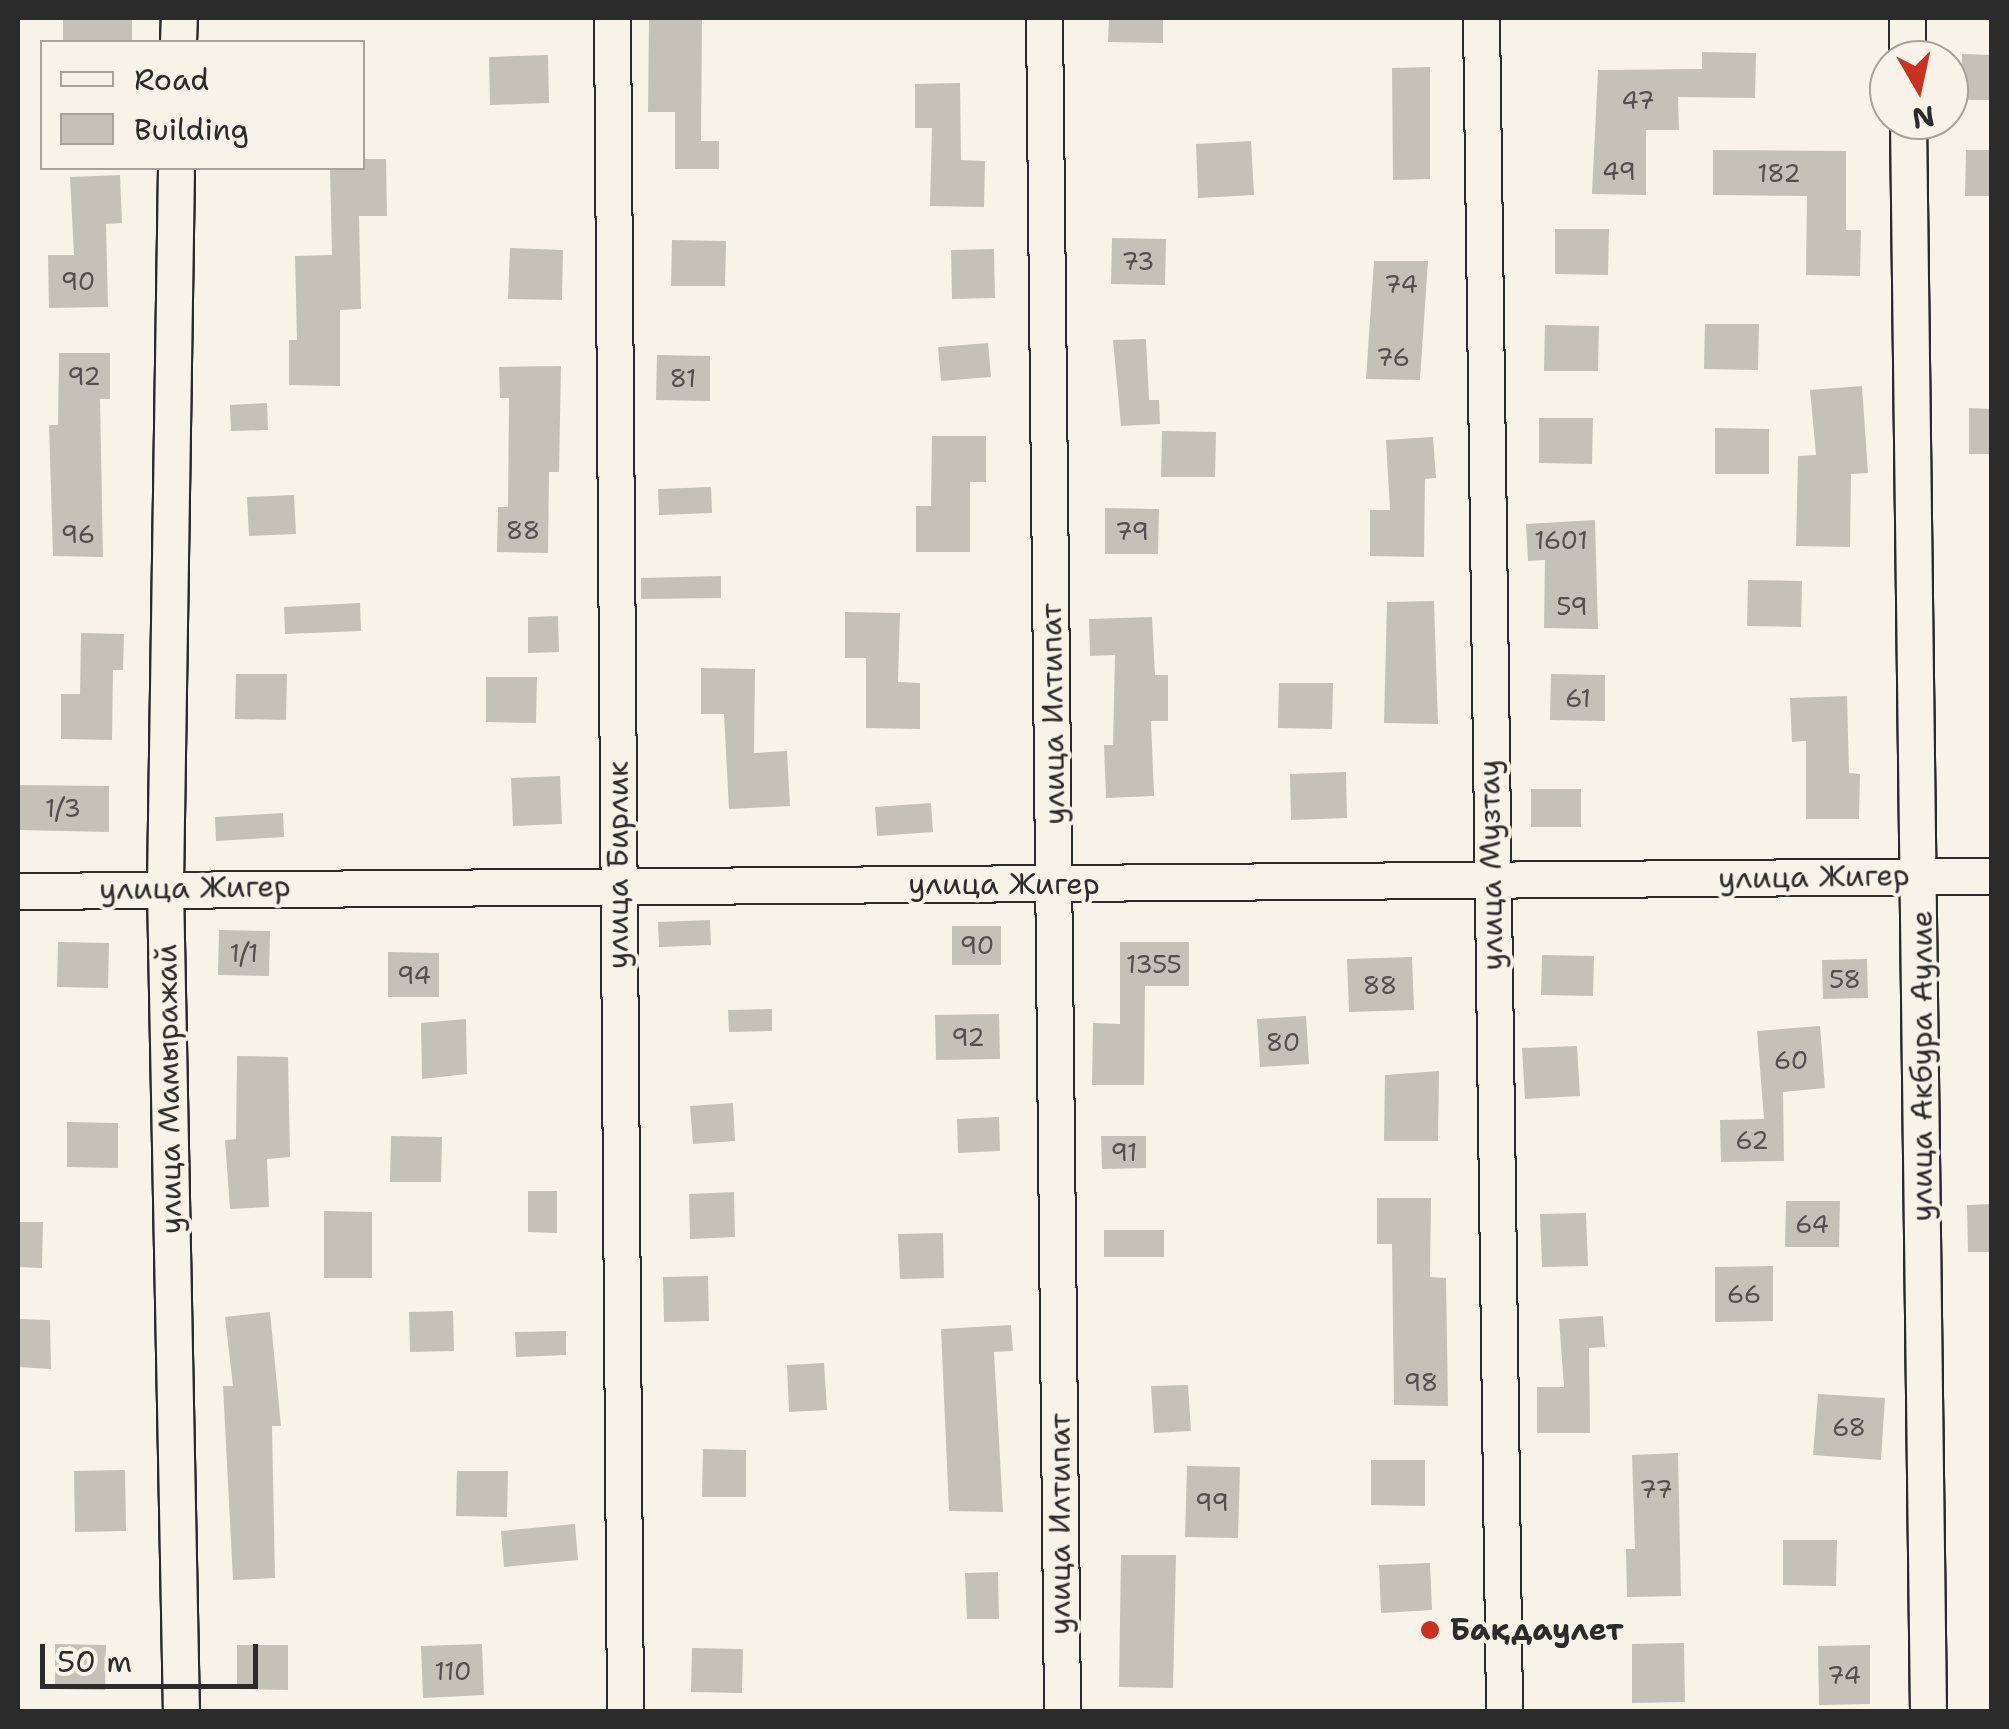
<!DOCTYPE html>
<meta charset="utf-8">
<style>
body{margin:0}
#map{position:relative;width:2009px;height:1729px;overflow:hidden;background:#f7f3e8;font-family:"Shantell Sans",sans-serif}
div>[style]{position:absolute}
.building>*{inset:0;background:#c4c1b9}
.roads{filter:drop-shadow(2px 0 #2b2b2b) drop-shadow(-2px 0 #2b2b2b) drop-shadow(0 2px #2b2b2b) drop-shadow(0 -2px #2b2b2b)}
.minor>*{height:35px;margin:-17.5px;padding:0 17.5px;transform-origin:17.5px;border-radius:17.5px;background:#f7f3e8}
.dots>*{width:28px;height:28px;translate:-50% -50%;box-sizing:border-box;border:5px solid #f7f3e8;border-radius:50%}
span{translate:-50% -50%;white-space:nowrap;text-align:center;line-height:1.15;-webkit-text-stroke:8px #f7f3e8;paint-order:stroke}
.number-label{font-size:25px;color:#51504e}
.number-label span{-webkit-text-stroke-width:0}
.street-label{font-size:30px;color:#2b2b2b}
.poi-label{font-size:30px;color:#2b2b2b;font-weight:700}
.left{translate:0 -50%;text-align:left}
.frame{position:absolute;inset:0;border:20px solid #2b2b2b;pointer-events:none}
.legend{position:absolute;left:40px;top:40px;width:325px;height:130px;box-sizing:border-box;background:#f7f3e8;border:2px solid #a5a39c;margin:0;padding:12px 18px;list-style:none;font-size:30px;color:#2b2b2b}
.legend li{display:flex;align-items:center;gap:20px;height:50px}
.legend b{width:50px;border:2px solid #a5a39c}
.north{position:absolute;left:1869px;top:40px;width:100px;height:100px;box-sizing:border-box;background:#f7f3e8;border:2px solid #a5a39c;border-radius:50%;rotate:171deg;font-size:28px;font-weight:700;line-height:40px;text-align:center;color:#2b2b2b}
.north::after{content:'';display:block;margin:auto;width:35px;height:45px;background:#c8321e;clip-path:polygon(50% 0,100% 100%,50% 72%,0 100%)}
.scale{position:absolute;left:40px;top:1644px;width:218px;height:45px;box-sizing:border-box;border:5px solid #2b2b2b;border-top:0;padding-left:12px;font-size:30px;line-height:35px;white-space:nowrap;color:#2b2b2b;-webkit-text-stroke:8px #f7f3e8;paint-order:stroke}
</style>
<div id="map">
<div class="building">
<div style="clip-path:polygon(63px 18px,132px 18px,132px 42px,63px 42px)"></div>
<div style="clip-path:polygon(649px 18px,702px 18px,701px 141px,719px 141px,719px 169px,675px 169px,675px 112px,648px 112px)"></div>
<div style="clip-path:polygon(1109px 18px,1163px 18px,1163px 43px,1108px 42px)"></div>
<div style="clip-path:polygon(1702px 52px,1756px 53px,1755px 98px,1678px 97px,1679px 130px,1646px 130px,1646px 195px,1592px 194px,1598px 70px,1702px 69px)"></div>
<div style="clip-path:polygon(1962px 54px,1992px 55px,1992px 100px,1962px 100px)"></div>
<div style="clip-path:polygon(548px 55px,549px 103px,490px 105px,489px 57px)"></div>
<div style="clip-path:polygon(1430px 67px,1430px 179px,1393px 180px,1392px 68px)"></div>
<div style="clip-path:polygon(960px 83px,961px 160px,985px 161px,984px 207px,930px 206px,932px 128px,915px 128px,915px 84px)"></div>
<div style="clip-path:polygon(1251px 141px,1254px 195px,1198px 198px,1196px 144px)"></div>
<div style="clip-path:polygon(1713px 150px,1846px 151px,1846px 230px,1861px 230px,1860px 276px,1806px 275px,1807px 196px,1713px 195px)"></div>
<div style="clip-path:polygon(1966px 150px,1992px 150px,1992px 196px,1965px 196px)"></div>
<div style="clip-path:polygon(362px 159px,386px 159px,387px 216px,359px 216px,361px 309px,340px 310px,340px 386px,289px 385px,289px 340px,297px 340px,295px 256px,332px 255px,330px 168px,362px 168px)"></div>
<div style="clip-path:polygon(120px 175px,122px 223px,106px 224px,108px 307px,49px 308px,48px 255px,74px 255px,70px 177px)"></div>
<div style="clip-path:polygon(1555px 229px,1609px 229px,1608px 275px,1555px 274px)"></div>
<div style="clip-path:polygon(1112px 238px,1166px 239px,1165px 285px,1111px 284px)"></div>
<div style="clip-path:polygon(672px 240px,726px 241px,725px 286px,671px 286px)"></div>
<div style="clip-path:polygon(510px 248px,563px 250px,562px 300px,508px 299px)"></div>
<div style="clip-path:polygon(994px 249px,995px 298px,952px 299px,951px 250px)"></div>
<div style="clip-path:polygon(1374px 261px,1428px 261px,1420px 380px,1366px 379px)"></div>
<div style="clip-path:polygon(1705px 324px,1759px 324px,1758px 370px,1704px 369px)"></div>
<div style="clip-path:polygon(1545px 325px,1599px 326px,1598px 371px,1544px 371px)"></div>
<div style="clip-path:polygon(1146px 339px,1149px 400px,1159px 400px,1160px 424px,1121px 426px,1113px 340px)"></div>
<div style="clip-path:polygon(988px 343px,991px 377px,941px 381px,938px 347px)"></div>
<div style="clip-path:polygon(59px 353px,110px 353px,110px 399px,100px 399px,103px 557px,53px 556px,49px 425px,58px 425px)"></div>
<div style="clip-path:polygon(657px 355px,710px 356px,710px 401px,656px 400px)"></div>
<div style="clip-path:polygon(561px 366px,559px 472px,549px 472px,548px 553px,497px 552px,498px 507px,508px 507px,509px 398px,500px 398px,499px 367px)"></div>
<div style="clip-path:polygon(1862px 386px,1868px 473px,1851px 474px,1850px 547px,1796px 546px,1798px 456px,1816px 455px,1810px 390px)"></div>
<div style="clip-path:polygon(267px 403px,268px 430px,231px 431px,230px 405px)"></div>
<div style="clip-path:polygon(1969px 408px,1992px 409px,1992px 454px,1969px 454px)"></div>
<div style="clip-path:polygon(1539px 418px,1593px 418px,1592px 464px,1539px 463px)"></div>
<div style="clip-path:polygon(1715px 428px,1769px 429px,1769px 474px,1715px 474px)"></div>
<div style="clip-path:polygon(1162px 431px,1216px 432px,1215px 477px,1161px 477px)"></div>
<div style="clip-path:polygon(932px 436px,986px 436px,986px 482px,970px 482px,970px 552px,916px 552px,916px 506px,931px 506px)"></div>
<div style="clip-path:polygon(1433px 437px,1436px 478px,1425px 479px,1424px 557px,1370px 556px,1370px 510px,1390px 510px,1386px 440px)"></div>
<div style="clip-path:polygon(711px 487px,712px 513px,659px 515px,658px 489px)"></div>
<div style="clip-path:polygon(294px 495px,296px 534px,249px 536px,247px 497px)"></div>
<div style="clip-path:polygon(1105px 508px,1159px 509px,1158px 554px,1105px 554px)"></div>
<div style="clip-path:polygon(1595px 520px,1598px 629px,1544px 628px,1545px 560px,1528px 561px,1526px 524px)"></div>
<div style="clip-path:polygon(721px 576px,721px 598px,641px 599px,641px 578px)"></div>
<div style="clip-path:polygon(1748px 580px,1802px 581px,1801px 627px,1747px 626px)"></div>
<div style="clip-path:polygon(1434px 601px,1438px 724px,1384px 723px,1387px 602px)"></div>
<div style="clip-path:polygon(360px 603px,361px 631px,285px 634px,284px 607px)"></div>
<div style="clip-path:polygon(845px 612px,900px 613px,898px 682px,920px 683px,920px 729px,866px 728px,866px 658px,845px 658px)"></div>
<div style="clip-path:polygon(558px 616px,559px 652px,528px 653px,528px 617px)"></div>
<div style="clip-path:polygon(1152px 617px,1155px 675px,1168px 675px,1168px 721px,1151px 721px,1154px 796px,1106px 798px,1104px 745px,1113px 745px,1115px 655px,1090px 656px,1089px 619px)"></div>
<div style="clip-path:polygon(81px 633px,124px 634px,123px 670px,113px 670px,112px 740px,61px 739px,61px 694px,80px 694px)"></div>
<div style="clip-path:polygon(701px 668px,755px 669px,754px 753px,787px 751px,790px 806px,729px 809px,724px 714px,701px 714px)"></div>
<div style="clip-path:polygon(236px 674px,287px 674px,286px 720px,235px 719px)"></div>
<div style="clip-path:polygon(1551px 674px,1605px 675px,1605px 721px,1550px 720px)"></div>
<div style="clip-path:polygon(486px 677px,537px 677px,536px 723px,486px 722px)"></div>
<div style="clip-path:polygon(1279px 683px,1333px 683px,1332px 729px,1278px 728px)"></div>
<div style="clip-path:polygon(1847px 696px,1849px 773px,1860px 774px,1859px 819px,1806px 819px,1806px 741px,1792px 742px,1790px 698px)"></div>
<div style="clip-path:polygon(1346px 772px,1347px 818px,1291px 820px,1290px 774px)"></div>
<div style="clip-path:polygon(560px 776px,562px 824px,513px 826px,511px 778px)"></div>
<div style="clip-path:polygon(18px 785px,109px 786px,109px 832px,18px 830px)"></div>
<div style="clip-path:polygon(1531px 789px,1581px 789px,1581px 827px,1531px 827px)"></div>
<div style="clip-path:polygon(931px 803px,933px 832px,877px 836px,875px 807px)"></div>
<div style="clip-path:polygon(283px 813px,284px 837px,216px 841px,215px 817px)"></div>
<div style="clip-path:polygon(710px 920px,711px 945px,659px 947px,658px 922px)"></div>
<div style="clip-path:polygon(952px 926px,1001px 926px,1001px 965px,952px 965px)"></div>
<div style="clip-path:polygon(219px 930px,270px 931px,269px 976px,218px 975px)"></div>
<div style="clip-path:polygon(58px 942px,109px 943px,108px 988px,57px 987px)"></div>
<div style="clip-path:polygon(1120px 942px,1189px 942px,1189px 986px,1145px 986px,1144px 1085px,1092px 1085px,1093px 1023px,1120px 1024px)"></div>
<div style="clip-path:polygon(388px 952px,439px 953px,439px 997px,388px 997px)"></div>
<div style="clip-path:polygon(1542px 955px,1594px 956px,1593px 996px,1541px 995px)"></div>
<div style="clip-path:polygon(1412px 957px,1414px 1010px,1349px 1012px,1347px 959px)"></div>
<div style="clip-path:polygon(1867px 959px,1868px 998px,1823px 999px,1822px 960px)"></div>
<div style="clip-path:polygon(772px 1009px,772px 1031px,729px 1032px,728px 1010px)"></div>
<div style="clip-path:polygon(999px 1014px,1000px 1059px,936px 1060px,935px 1015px)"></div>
<div style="clip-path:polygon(1306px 1016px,1309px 1064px,1260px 1067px,1257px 1019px)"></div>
<div style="clip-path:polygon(466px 1019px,467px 1074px,422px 1079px,421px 1023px)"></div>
<div style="clip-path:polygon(1820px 1026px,1825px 1088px,1783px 1092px,1784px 1161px,1721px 1162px,1720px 1120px,1764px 1119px,1757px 1031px)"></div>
<div style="clip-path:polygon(1577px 1046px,1580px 1096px,1525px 1099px,1522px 1048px)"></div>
<div style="clip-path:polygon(237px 1056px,288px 1057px,290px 1157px,267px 1159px,269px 1207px,230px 1209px,225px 1140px,236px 1139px)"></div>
<div style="clip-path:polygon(1439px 1071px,1438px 1141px,1384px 1141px,1385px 1075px)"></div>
<div style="clip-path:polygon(733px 1103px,735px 1141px,693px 1144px,690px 1106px)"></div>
<div style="clip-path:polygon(999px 1117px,1000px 1151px,958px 1153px,957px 1119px)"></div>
<div style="clip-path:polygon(67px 1122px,118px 1123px,118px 1168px,67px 1167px)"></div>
<div style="clip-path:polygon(391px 1136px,442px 1137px,441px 1182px,390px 1182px)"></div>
<div style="clip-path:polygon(1101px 1136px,1146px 1136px,1146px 1168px,1102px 1169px)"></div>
<div style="clip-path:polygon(528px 1191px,557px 1191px,557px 1233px,528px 1232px)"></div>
<div style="clip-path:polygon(734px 1192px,735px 1237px,690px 1239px,689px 1194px)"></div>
<div style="clip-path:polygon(1377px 1198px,1431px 1198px,1430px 1277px,1446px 1278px,1448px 1406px,1394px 1405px,1392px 1244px,1377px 1244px)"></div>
<div style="clip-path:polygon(1786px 1201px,1840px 1201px,1839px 1247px,1785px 1247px)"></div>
<div style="clip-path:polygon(1992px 1204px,1992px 1252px,1968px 1252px,1967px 1205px)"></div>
<div style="clip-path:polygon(324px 1211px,372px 1212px,372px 1278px,324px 1278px)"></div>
<div style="clip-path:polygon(1586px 1213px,1588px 1266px,1542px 1267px,1540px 1214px)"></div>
<div style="clip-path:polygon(18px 1222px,43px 1222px,42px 1268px,18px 1267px)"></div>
<div style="clip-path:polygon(1104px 1230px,1164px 1230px,1164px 1257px,1104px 1257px)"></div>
<div style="clip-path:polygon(943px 1233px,944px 1278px,900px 1279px,898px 1234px)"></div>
<div style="clip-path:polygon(1773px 1266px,1773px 1321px,1715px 1322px,1715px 1267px)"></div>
<div style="clip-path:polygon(708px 1276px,709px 1321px,664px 1322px,663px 1277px)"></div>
<div style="clip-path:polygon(453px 1311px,454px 1351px,410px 1352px,409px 1312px)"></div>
<div style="clip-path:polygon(270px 1312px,281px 1426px,272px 1426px,275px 1578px,233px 1580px,223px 1386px,233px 1386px,225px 1317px)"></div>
<div style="clip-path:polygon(1603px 1316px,1605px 1347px,1589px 1348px,1590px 1433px,1537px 1433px,1537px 1387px,1564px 1387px,1559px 1319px)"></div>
<div style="clip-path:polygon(18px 1319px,50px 1320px,51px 1369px,18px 1367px)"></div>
<div style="clip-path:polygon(1011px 1325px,1013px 1351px,994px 1352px,1003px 1512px,949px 1511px,941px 1329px)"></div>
<div style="clip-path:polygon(566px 1331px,566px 1355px,516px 1357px,515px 1332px)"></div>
<div style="clip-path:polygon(824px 1363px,827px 1410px,789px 1412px,787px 1365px)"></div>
<div style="clip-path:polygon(1188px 1385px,1191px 1431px,1154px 1433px,1151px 1386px)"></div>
<div style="clip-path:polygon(1818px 1394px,1885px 1398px,1881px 1460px,1813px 1455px)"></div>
<div style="clip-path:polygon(703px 1449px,746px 1450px,746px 1497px,702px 1497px)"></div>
<div style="clip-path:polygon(1678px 1453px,1681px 1596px,1627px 1597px,1626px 1549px,1635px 1549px,1632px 1455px)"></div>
<div style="clip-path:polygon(1371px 1460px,1425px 1460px,1425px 1506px,1371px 1505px)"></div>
<div style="clip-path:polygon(1187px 1466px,1240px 1467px,1238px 1538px,1185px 1537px)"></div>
<div style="clip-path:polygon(125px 1470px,126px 1531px,75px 1532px,74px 1471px)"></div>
<div style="clip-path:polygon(457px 1471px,508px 1471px,507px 1517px,456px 1516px)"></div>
<div style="clip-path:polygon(575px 1524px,578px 1560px,504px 1567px,501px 1531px)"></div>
<div style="clip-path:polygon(1783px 1540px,1837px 1540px,1836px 1586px,1783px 1585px)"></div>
<div style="clip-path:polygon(1121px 1555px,1176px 1555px,1173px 1688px,1119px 1687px)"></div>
<div style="clip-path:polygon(1430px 1563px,1432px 1610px,1381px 1613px,1379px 1565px)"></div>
<div style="clip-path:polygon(998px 1572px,999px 1619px,967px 1619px,965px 1573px)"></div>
<div style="clip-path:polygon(1684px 1643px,1685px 1702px,1632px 1703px,1632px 1644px)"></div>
<div style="clip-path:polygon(55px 1644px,106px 1645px,105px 1690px,55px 1689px)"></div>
<div style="clip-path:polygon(482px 1644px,484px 1695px,423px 1698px,421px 1646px)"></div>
<div style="clip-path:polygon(237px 1645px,288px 1645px,288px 1690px,237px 1689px)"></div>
<div style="clip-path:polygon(1870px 1645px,1870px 1704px,1819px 1705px,1818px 1646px)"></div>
<div style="clip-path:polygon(692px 1648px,743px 1649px,742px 1693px,691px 1692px)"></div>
</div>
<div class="roads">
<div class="minor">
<div style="left:612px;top:18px;width:1694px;rotate:89.56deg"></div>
<div style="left:1044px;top:18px;width:1694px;rotate:89.39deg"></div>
<div style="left:1481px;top:18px;width:1694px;rotate:89.22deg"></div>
<div style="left:1907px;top:18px;width:42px;rotate:90deg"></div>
<div style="left:178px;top:42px;width:24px;rotate:-88deg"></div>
<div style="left:1908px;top:120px;width:1592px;rotate:89.28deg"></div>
<div style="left:176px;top:168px;width:720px;rotate:90.88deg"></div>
<div style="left:165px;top:888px;width:824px;rotate:88.89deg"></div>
<div style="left:18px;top:891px;width:1974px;rotate:-0.44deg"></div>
</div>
</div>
<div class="dots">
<div style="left:1430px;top:1630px;background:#c8321e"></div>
</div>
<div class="number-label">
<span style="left:1638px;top:100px">47</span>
<span style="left:1619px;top:171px">49</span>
<span style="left:1779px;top:173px">182</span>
<span style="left:1138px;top:261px">73</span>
<span style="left:78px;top:281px">90</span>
<span style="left:1401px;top:284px">74</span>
<span style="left:1393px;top:357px">76</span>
<span style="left:84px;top:376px">92</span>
<span style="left:683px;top:378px">81</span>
<span style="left:523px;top:530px">88</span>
<span style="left:1132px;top:531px">79</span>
<span style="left:78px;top:534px">96</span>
<span style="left:1561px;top:540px">1601</span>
<span style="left:1572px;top:606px">59</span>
<span style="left:1578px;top:698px">61</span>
<span style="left:63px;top:808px">1/3</span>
<span style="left:977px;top:945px">90</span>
<span style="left:244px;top:953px">1/1</span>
<span style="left:1154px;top:964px">1355</span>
<span style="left:414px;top:975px">94</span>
<span style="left:1845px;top:979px">58</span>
<span style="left:1380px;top:985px">88</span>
<span style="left:968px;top:1037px">92</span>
<span style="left:1283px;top:1042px">80</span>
<span style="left:1791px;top:1060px">60</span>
<span style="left:1752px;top:1140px">62</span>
<span style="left:1124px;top:1152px">91</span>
<span style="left:1812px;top:1224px">64</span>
<span style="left:1744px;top:1294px">66</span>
<span style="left:1421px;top:1382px">98</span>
<span style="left:1849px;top:1427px">68</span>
<span style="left:1656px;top:1489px">77</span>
<span style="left:1212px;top:1502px">99</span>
<span style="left:453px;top:1671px">110</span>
<span style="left:1844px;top:1675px">74</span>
</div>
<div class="street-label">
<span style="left:1053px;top:714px;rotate:-91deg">улица Илтипат</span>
<span style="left:618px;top:865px;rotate:-90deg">улица Бирлик</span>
<span style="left:1491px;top:865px;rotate:-91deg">улица Музтау</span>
<span style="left:1814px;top:877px;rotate:-1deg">улица Жигер</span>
<span style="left:1004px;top:884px">улица Жигер</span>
<span style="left:195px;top:888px;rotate:-1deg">улица Жигер</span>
<span style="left:1922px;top:1066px;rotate:-90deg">улица Акбура Аулие</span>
<span style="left:169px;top:1089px;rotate:-91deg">улица Мамыражай</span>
<span style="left:1060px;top:1524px;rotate:-90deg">улица Илтипат</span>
</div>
<div class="poi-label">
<span class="left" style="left:1450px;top:1630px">Бақдаулет</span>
</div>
<div class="frame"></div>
<ul class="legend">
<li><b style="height:12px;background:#f7f3e8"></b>Road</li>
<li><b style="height:28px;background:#c4c1b9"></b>Building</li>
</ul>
<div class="north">N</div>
<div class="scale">50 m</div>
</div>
